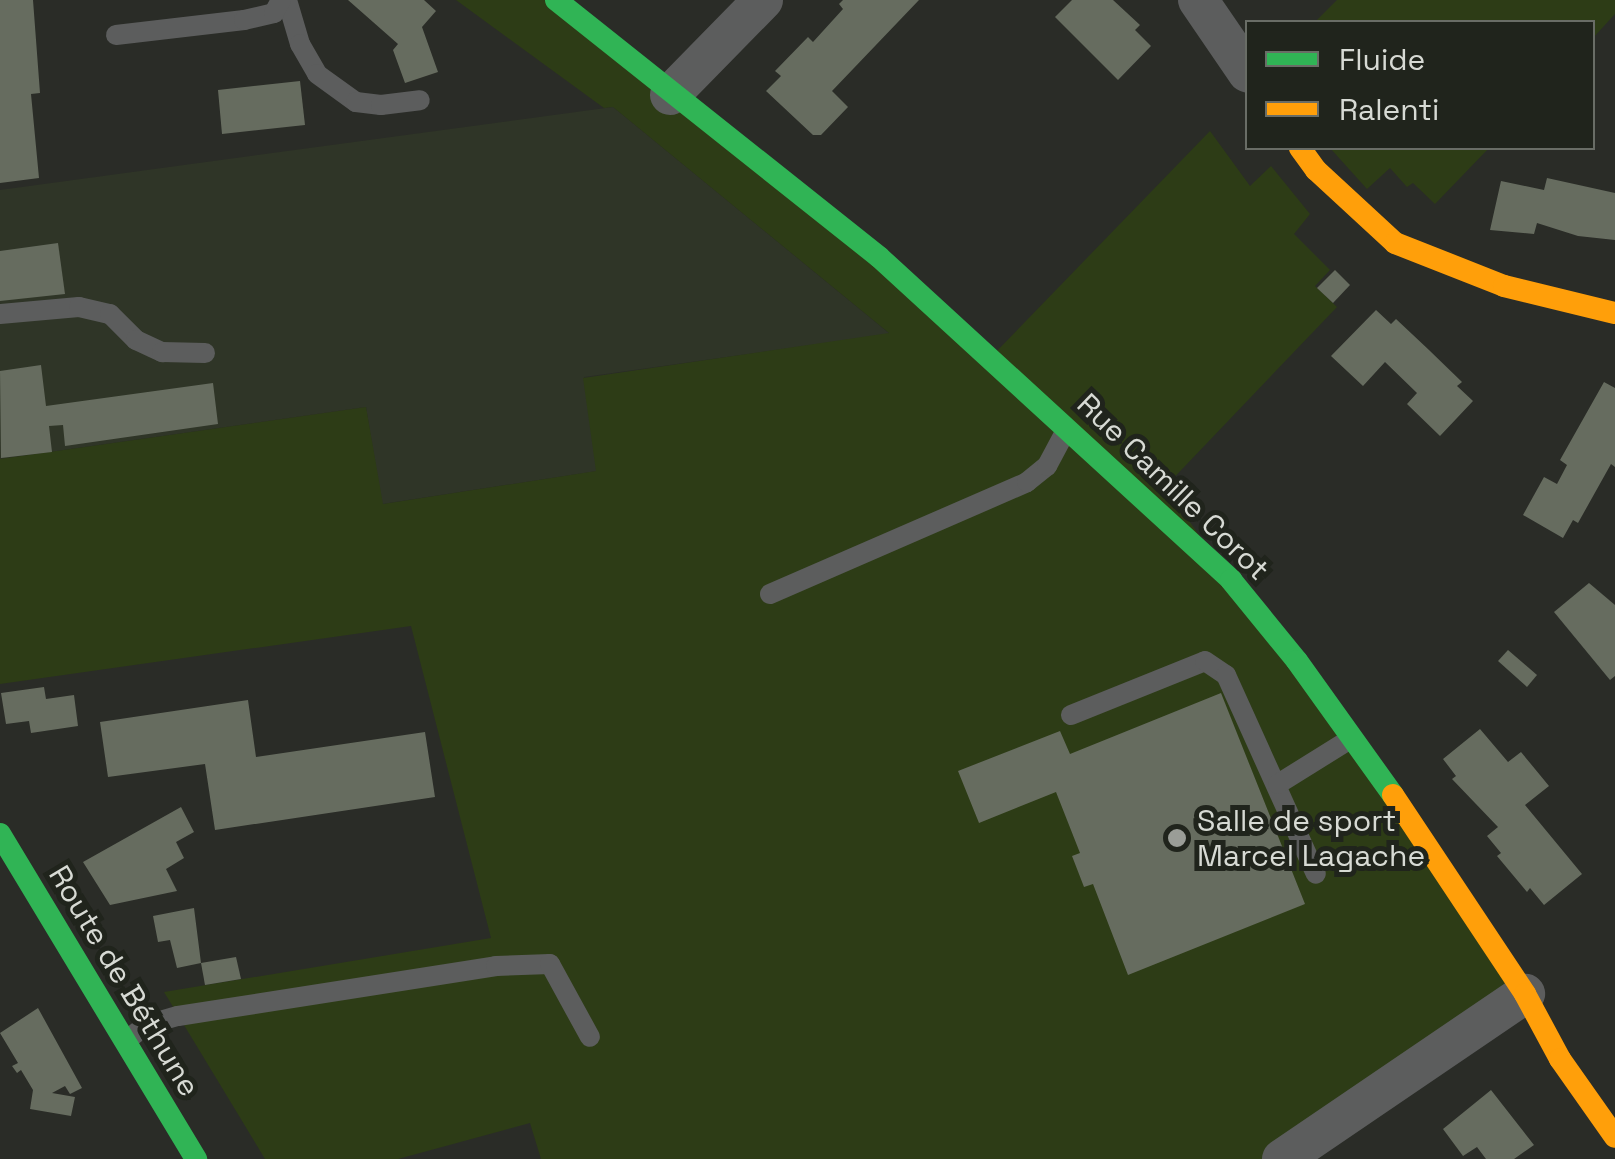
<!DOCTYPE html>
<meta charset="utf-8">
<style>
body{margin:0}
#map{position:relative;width:1615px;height:1159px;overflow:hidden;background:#2a2c27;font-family:"Space Grotesk",sans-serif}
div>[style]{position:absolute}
.built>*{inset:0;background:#2f3527}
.green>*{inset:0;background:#2d3c16}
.building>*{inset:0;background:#666c5f}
.lane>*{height:20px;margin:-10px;padding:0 10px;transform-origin:10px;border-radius:10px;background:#5c5d5d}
.street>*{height:40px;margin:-20px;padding:0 20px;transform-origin:20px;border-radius:20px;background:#5c5d5d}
.fast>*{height:22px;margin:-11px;padding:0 11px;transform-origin:11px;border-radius:11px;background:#30b455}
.slow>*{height:22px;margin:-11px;padding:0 11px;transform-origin:11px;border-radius:11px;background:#ff9f0a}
.dots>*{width:28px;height:28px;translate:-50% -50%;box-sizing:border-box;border:5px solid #20241c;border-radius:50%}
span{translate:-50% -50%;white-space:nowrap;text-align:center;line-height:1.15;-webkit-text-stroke:10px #20241c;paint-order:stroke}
.street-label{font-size:30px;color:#d7dad4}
.poi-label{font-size:30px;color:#d7dad4}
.left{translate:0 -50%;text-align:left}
.legend{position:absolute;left:1245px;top:20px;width:350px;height:130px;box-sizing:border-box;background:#20241c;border:2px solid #696d66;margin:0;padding:12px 18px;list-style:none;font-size:30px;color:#d7dad4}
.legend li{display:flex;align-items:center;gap:20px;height:50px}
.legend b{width:50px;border:2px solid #696d66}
</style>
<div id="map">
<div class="built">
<div style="clip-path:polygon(613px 107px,890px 334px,584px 377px,597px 471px,382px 504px,366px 407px,0 459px,0 190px)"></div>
</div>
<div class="green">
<div style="clip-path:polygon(456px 0,556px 0,991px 357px,1210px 131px,1250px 186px,1271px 166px,1310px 214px,1294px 234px,1330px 270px,1315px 286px,1337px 307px,1165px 487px,1525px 994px,1282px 1159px,541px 1159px,530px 1123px,398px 1159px,265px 1159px,164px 992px,491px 938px,411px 626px,0 684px,0 459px,366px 407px,383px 504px,596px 471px,583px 378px,889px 333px,613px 107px,604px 108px)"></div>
<div style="clip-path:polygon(1337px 0,1615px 0,1615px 14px,1593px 38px,1592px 22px,1315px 22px)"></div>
<div style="clip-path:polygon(1330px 148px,1489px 148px,1435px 204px,1413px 183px,1407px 187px,1390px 168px,1367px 189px)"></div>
</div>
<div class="building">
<div style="clip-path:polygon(0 0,33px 0,40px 93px,31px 94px,39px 178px,0 183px)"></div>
<div style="clip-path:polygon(348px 0,424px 0,436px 11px,422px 27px,438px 72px,405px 83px,393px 50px,398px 44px)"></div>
<div style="clip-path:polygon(843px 0,919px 0,832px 91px,848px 107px,821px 135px,813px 135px,766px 91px,781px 76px,775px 71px,808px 37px,813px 42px,843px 9px,839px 4px)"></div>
<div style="clip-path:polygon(1072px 0,1113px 0,1140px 25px,1135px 30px,1151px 46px,1118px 80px,1055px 17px)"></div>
<div style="clip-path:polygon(300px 81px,305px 125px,222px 134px,218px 90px)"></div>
<div style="clip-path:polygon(1547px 178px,1615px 193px,1615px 240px,1578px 236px,1537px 223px,1534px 234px,1490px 230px,1501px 181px,1544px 190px)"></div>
<div style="clip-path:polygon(58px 243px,65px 294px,0 301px,0 251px)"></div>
<div style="clip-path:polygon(1335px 270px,1350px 285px,1333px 303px,1317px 288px)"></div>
<div style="clip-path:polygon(1376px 310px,1391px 324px,1396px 319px,1429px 350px,1462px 382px,1457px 386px,1473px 401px,1440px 436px,1407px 404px,1417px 393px,1385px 362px,1363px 386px,1331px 356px)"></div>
<div style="clip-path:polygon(41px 365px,46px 406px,213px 383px,218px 424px,65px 446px,63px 425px,49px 426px,52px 452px,1px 458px,0 371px)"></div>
<div style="clip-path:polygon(1604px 382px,1615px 388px,1615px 467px,1611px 464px,1578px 523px,1573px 520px,1563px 538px,1523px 515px,1544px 477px,1557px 484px,1567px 465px,1560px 460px)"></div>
<div style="clip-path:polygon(1589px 583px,1615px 605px,1615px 676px,1610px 680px,1554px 612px)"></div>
<div style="clip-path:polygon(1508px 650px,1537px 675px,1527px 687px,1498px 661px)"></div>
<div style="clip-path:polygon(44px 687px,46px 699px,74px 695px,78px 726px,31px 733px,29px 721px,6px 724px,1px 693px)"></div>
<div style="clip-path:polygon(1221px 693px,1305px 904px,1128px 975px,1093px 884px,1084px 887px,1072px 856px,1080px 853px,1056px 792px,979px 823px,958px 771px,1060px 731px,1070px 754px)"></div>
<div style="clip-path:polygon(248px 700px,256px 757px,425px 732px,435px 797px,215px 830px,205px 764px,108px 777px,100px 722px)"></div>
<div style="clip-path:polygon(1480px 729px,1508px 762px,1521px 752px,1549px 786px,1525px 805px,1582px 874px,1544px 905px,1530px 888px,1527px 892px,1497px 856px,1501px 853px,1487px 836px,1498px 827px,1452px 779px,1456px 776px,1443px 759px)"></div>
<div style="clip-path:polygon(181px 807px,194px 832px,176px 842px,184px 858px,166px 869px,177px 891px,110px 905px,83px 862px)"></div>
<div style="clip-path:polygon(194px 908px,201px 963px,177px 968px,170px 940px,158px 942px,153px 916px)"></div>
<div style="clip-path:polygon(236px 957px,241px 979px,205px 985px,201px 963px)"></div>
<div style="clip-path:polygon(38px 1008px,82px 1088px,70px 1094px,65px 1086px,52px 1093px,75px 1097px,71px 1116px,30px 1109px,33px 1090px,21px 1070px,17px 1073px,12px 1066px,18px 1063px,0 1033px)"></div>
<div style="clip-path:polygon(1491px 1090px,1534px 1145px,1514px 1159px,1486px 1159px,1477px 1147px,1463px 1156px,1443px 1129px)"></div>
</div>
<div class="lane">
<div style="left:287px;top:0;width:46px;rotate:73.5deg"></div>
<div style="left:300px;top:44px;width:34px;rotate:60deg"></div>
<div style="left:317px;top:74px;width:48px;rotate:35.7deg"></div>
<div style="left:356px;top:102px;width:25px;rotate:7deg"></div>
<div style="left:381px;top:105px;width:39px;rotate:-7deg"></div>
<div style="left:116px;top:35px;width:129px;rotate:-6.7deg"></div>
<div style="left:244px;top:20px;width:31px;rotate:-13deg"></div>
<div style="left:274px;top:13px;width:15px;rotate:-62deg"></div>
<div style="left:0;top:314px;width:79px;rotate:-5.1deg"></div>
<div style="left:79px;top:307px;width:32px;rotate:13deg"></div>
<div style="left:110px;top:314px;width:37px;rotate:45deg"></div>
<div style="left:136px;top:340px;width:29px;rotate:25deg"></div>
<div style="left:162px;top:352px;width:43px;rotate:1.3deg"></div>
<div style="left:770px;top:594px;width:280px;rotate:-23.5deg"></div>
<div style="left:1027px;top:482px;width:26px;rotate:-39deg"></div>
<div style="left:1047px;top:466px;width:38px;rotate:-62deg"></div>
<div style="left:1071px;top:715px;width:144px;rotate:-21.9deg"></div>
<div style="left:1205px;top:661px;width:25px;rotate:34deg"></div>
<div style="left:1226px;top:675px;width:218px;rotate:65.7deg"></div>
<div style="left:1278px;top:784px;width:87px;rotate:-31.9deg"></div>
<div style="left:127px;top:1040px;width:24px;rotate:-38deg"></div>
<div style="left:146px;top:1025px;width:33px;rotate:-16deg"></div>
<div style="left:178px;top:1016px;width:322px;rotate:-8.9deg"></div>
<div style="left:496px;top:966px;width:54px;rotate:-2.1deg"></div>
<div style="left:550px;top:964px;width:83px;rotate:61.3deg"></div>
</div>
<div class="street">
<div style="left:1198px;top:0;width:88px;rotate:55.6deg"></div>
<div style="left:670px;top:95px;width:133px;rotate:-45.6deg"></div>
<div style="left:1282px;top:1159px;width:294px;rotate:-34.2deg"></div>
</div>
<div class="fast">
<div style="left:556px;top:0;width:413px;rotate:38.5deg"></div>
<div style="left:879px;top:257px;width:478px;rotate:42.5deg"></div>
<div style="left:1231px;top:580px;width:104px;rotate:50.8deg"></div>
<div style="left:1297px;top:661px;width:165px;rotate:54.4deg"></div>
<div style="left:0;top:834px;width:380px;rotate:58.9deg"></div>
</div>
<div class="slow">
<div style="left:1300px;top:148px;width:27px;rotate:54deg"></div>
<div style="left:1316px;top:170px;width:108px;rotate:42.7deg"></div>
<div style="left:1395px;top:243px;width:117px;rotate:21.5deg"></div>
<div style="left:1504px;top:286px;width:114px;rotate:13.7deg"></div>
<div style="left:1393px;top:795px;width:239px;rotate:56.4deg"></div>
<div style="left:1525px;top:994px;width:74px;rotate:61.7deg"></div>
<div style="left:1560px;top:1059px;width:95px;rotate:54.8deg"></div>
</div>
<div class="dots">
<div style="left:1177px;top:838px;background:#9a9d97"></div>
</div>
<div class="street-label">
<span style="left:1173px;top:487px;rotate:44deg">Rue Camille Corot</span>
<span style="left:124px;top:981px;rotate:59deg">Route de Béthune</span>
</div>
<div class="poi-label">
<span class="left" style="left:1197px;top:838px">Salle de sport<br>Marcel Lagache</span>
</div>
<ul class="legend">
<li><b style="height:12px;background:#30b455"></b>Fluide</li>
<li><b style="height:12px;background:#ff9f0a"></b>Ralenti</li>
</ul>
</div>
